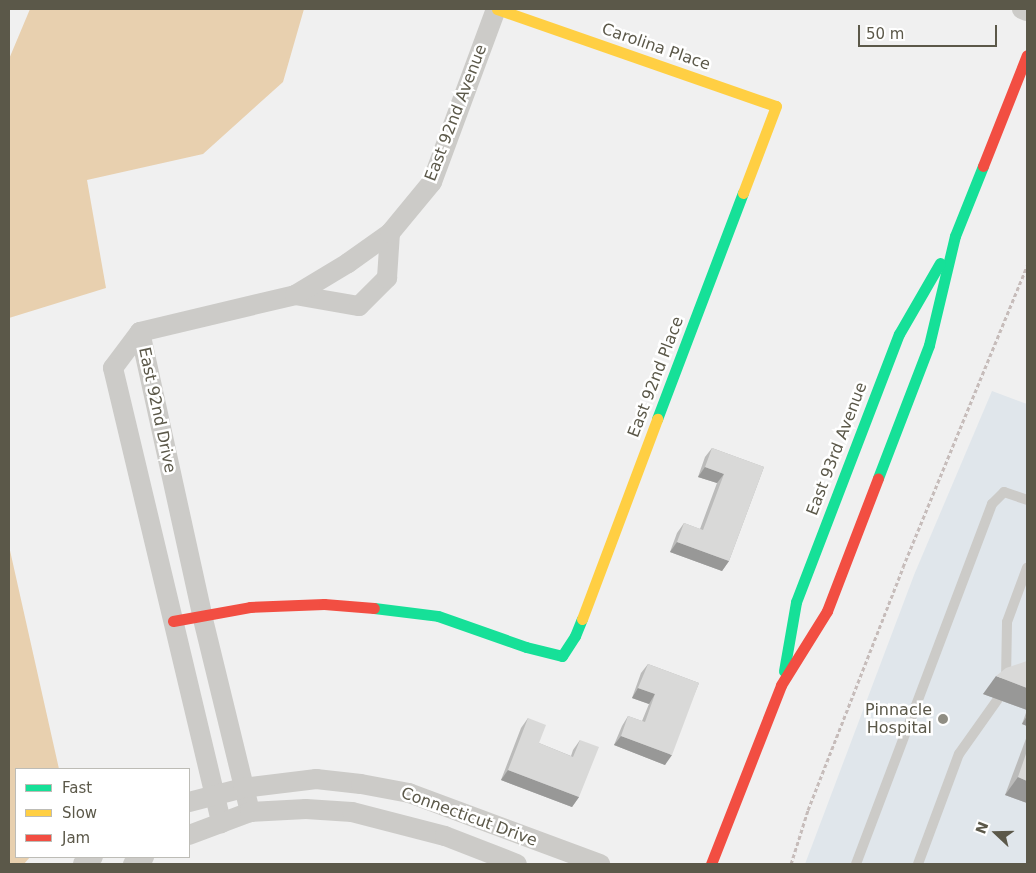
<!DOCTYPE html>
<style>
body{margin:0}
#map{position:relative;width:1036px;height:873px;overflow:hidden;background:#f0f0f0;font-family:"DejaVu Sans",sans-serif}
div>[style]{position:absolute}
.medical>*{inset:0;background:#e0e6eb}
.water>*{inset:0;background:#e8d0af}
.path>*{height:3px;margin-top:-1.5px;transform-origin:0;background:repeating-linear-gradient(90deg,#c6bcba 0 4px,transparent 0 6.5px)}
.lane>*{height:10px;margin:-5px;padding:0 5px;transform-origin:5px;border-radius:5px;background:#cccbc8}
.street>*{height:20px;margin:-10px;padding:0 10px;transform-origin:10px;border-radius:10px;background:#cccbc8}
.fast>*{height:11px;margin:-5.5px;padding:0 5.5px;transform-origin:5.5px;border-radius:5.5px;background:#16e098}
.slow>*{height:11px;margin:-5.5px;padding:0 5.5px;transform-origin:5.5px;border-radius:5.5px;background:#ffcf43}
.jam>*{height:11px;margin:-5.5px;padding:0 5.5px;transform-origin:5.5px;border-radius:5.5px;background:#f24e42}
.wall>*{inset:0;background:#bbbbba}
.shaded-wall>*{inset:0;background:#989897}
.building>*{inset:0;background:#d9d9d8}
.dots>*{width:14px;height:14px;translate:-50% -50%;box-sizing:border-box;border:2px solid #fff;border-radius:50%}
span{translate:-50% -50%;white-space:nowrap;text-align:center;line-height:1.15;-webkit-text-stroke:5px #fff;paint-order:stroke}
.street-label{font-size:16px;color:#5b5849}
.poi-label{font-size:16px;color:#5b5849}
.right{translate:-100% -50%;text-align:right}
.frame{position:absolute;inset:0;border:10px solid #5b5849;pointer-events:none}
.legend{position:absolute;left:15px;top:768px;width:175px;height:90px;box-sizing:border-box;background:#fff;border:1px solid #bdbcb6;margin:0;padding:6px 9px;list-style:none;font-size:15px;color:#5b5849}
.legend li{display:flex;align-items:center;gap:10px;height:25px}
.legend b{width:25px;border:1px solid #bdbcb6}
.north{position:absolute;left:971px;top:808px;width:50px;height:50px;-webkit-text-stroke:4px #fff;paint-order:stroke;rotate:291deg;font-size:14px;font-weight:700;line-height:20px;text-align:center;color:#5b5849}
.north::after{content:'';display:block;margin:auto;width:18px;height:22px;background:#5b5849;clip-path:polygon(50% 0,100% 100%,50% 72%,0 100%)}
.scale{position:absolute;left:858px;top:25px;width:139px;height:22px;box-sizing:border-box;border:2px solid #5b5849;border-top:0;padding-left:6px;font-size:15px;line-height:18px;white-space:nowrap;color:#5b5849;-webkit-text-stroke:4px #fff;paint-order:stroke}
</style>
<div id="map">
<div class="medical">
<div style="clip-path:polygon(992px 391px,1027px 404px,1027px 864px,805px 864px,914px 575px)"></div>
</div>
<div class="water">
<div style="clip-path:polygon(30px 9px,304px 9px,283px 82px,203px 154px,87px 180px,106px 288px,9px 318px,9px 59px)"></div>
<div style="clip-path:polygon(9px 546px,59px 769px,16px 769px,16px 857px,30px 857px,24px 864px,9px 864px)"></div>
</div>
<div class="path">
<div style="left:791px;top:864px;width:57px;rotate:-72.5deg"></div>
<div style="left:808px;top:810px;width:261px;rotate:-68.6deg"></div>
<div style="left:903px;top:567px;width:326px;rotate:-67.6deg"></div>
</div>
<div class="lane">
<div style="left:1006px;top:680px;width:58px;rotate:-89deg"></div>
<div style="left:1007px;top:622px;width:58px;rotate:-69.7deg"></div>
<div style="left:856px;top:864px;width:385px;rotate:-69.3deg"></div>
<div style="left:992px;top:504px;width:17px;rotate:-45deg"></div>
<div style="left:1004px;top:492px;width:24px;rotate:19deg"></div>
<div style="left:918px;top:864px;width:117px;rotate:-69.6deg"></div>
<div style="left:959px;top:754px;width:67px;rotate:-54.7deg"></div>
</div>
<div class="street">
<div style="left:1022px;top:9px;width:5px;rotate:22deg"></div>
<div style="left:295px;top:295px;width:65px;rotate:9.8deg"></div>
<div style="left:359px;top:306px;width:40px;rotate:-45deg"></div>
<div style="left:387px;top:278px;width:45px;rotate:-86.2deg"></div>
<div style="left:140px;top:332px;width:159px;rotate:-13.4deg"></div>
<div style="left:295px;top:295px;width:62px;rotate:-31.1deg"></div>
<div style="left:348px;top:263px;width:52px;rotate:-35.5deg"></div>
<div style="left:390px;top:233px;width:66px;rotate:-50.5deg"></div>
<div style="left:432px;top:182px;width:184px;rotate:-69.7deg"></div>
<div style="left:140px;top:332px;width:45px;rotate:126.9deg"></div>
<div style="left:113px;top:368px;width:468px;rotate:76.6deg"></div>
<div style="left:140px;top:332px;width:290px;rotate:77.6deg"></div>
<div style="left:202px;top:615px;width:203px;rotate:76.3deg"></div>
<div style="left:189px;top:802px;width:56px;rotate:-14.5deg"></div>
<div style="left:243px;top:788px;width:74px;rotate:-7deg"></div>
<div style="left:316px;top:779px;width:45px;rotate:6.3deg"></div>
<div style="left:361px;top:784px;width:49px;rotate:10.6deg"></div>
<div style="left:409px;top:793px;width:204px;rotate:20.4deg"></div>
<div style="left:189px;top:835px;width:65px;rotate:-20.7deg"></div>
<div style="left:250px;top:812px;width:56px;rotate:-3.1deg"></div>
<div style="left:306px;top:809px;width:46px;rotate:3.7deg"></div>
<div style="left:352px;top:812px;width:96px;rotate:14.5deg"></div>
<div style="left:445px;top:836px;width:77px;rotate:21.3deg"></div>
<div style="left:83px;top:864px;width:12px;rotate:-35deg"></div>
<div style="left:133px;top:864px;width:13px;rotate:-32deg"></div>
</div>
<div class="fast">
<div style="left:657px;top:419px;width:242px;rotate:-69.2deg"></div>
<div style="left:878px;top:478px;width:142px;rotate:-69deg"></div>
<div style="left:929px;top:345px;width:112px;rotate:-76.6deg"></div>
<div style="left:955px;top:236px;width:75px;rotate:-68.2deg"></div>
<div style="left:374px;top:608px;width:64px;rotate:7.1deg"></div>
<div style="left:438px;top:616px;width:93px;rotate:19.4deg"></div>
<div style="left:526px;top:647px;width:37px;rotate:14deg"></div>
<div style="left:562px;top:656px;width:24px;rotate:-57deg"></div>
<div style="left:575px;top:636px;width:18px;rotate:-68deg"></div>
<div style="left:784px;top:671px;width:70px;rotate:-80.1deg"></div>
<div style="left:796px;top:602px;width:287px;rotate:-69deg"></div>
<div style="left:899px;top:334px;width:82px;rotate:-60deg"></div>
</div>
<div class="slow">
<div style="left:497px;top:9px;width:295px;rotate:19.2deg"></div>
<div style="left:776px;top:106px;width:93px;rotate:110.8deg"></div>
<div style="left:582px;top:619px;width:214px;rotate:-69.4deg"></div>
</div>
<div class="jam">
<div style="left:983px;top:166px;width:119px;rotate:-68.4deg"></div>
<div style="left:173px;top:621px;width:78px;rotate:-10.3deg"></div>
<div style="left:250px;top:607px;width:74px;rotate:-2.3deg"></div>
<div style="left:324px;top:604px;width:50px;rotate:4.6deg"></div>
<div style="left:711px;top:864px;width:192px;rotate:-68.6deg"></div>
<div style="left:781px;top:685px;width:87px;rotate:-58.1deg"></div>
<div style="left:827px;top:611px;width:142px;rotate:-69deg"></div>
</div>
<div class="wall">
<div style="clip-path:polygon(712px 448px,764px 467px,729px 561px,722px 571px,670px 552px,677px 533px,684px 523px,700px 529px,717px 483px,698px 477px,705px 457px)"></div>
<div style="clip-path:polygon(1027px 661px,1027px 726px,1022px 724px,1027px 710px,983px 694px)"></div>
<div style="clip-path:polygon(648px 664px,699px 683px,665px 765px,614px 745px,622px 726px,628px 716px,642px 721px,649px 704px,632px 698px,641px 673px)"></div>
<div style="clip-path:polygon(528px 718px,539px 743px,571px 756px,573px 750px,580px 740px,579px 797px,572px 807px,501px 780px,521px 728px)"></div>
<div style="clip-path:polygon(1027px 736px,1027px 803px,1005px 795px)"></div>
</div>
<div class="shaded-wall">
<div style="clip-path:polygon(705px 467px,724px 474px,717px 483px,698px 477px)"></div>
<div style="clip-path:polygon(677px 542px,729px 561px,722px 571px,670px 552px)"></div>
<div style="clip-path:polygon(996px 676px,1027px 688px,1027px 710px,983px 694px)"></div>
<div style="clip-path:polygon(638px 688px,655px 694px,649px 704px,632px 698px)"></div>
<div style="clip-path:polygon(1027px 716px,1027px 726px,1022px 724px)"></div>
<div style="clip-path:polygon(621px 736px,672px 755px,665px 765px,614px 745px)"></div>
<div style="clip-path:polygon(508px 770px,579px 797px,572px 807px,501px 780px)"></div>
<div style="clip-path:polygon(1018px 777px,1027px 781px,1027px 803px,1005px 795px)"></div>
</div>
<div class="building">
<div style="clip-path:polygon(712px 448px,764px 467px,729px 561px,677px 542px,684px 523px,703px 530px,724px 474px,705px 467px)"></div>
<div style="clip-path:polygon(1027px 661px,1027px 688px,996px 676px,1006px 668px)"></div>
<div style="clip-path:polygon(648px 664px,699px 683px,672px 755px,621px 736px,628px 716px,645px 722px,655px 694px,638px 688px)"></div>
<div style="clip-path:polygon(528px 718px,546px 725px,539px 743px,573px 757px,580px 740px,599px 747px,579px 797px,508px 770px)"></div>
<div style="clip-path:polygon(1027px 751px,1027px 781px,1018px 777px)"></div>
</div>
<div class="dots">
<div style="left:943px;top:719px;background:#8f8d83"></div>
</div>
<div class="street-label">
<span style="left:656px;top:47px;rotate:19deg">Carolina Place</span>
<span style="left:456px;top:113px;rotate:-69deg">East 92nd Avenue</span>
<span style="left:656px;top:377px;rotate:-69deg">East 92nd Place</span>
<span style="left:157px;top:410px;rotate:78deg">East 92nd Drive</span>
<span style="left:837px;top:449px;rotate:-69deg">East 93rd Avenue</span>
<span style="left:469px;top:817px;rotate:20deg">Connecticut Drive</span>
</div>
<div class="poi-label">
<span class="right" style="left:932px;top:719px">Pinnacle<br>Hospital</span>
</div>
<div class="frame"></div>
<ul class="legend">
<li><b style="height:6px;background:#16e098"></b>Fast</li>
<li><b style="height:6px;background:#ffcf43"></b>Slow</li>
<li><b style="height:6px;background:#f24e42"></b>Jam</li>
</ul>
<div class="north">N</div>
<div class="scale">50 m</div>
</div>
